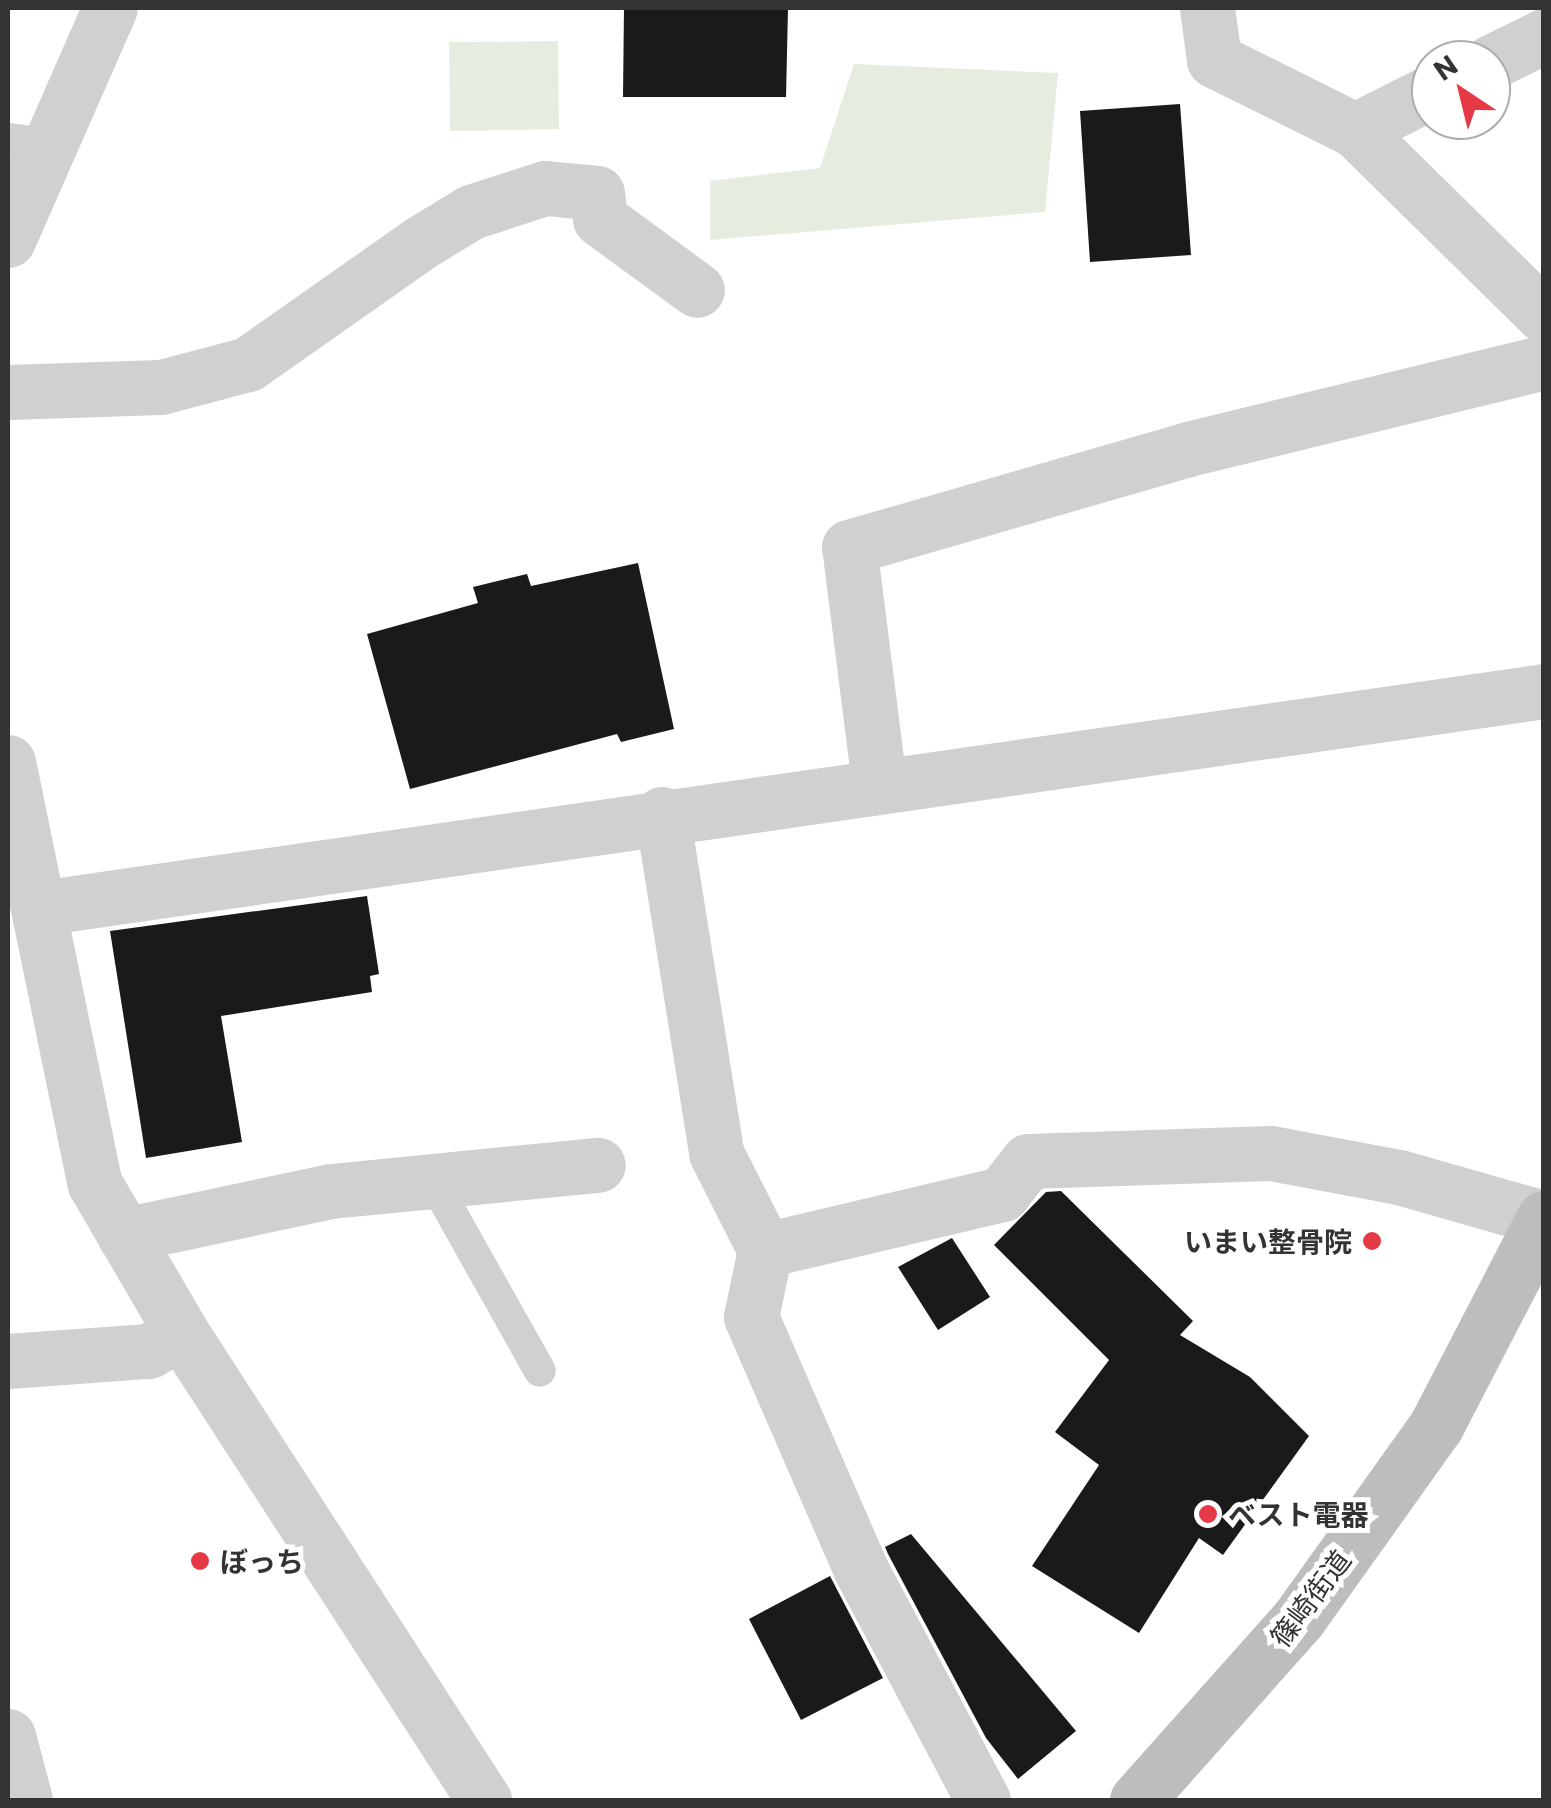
<!DOCTYPE html>
<meta charset="utf-8">
<style>
body{margin:0}
#map{position:relative;width:1551px;height:1808px;overflow:hidden;background:#fff;font-family:Commissioner,"Noto Sans JP",sans-serif}
div>[style]{position:absolute}
.green>*{inset:0;background:#e6ecdf}
.building>*{inset:0;background:#1a1a1a}
.service>*{height:32px;margin:-16px;padding:0 16px;transform-origin:16px;border-radius:16px;background:#d0d0d0}
.minor>*{height:55px;margin:-27.5px;padding:0 27.5px;transform-origin:27.5px;border-radius:27.5px;background:#d0d0d0}
.tertiary>*{height:55px;margin:-27.5px;padding:0 27.5px;transform-origin:27.5px;border-radius:27.5px;background:#d0d0d0}
.secondary>*{height:55px;margin:-27.5px;padding:0 27.5px;transform-origin:27.5px;border-radius:27.5px;background:#bdbdbd}
.dots>*{width:28px;height:28px;translate:-50% -50%;box-sizing:border-box;border:5px solid #fff;border-radius:50%}
span{translate:-50% -50%;white-space:nowrap;text-align:center;line-height:1.15;-webkit-text-stroke:10px #fff;paint-order:stroke}
.poi-label{font-size:28px;color:#333;font-weight:700}
.right{translate:-100% -50%;text-align:right}
.left{translate:0 -50%;text-align:left}
.street-label{font-size:28px;color:#333}
.frame{position:absolute;inset:0;border:10px solid #333;pointer-events:none}
.north{position:absolute;left:1411px;top:40px;width:100px;height:100px;box-sizing:border-box;background:#fff;border:2px solid #adadad;border-radius:50%;rotate:325deg;font-size:28px;font-weight:700;line-height:40px;text-align:center;color:#333}
.north::after{content:'';display:block;margin:auto;width:35px;height:45px;background:#e63946;clip-path:polygon(50% 0,100% 100%,50% 72%,0 100%)}
</style>
<div id="map">
<div class="green">
<div style="clip-path:polygon(558px 41px,559px 129px,450px 131px,449px 42px)"></div>
<div style="clip-path:polygon(854px 64px,1058px 73px,1045px 212px,710px 240px,710px 181px,820px 168px)"></div>
</div>
<div class="building">
<div style="clip-path:polygon(624px 8px,788px 8px,786px 97px,623px 97px)"></div>
<div style="clip-path:polygon(1180px 104px,1191px 255px,1090px 262px,1080px 111px)"></div>
<div style="clip-path:polygon(638px 563px,674px 729px,621px 742px,617px 734px,410px 789px,367px 634px,478px 603px,473px 587px,527px 574px,531px 586px)"></div>
<div style="clip-path:polygon(367px 896px,379px 974px,370px 976px,372px 992px,221px 1016px,242px 1142px,146px 1158px,110px 931px)"></div>
<div style="clip-path:polygon(1061px 1191px,1193px 1321px,1180px 1335px,1250px 1377px,1309px 1436px,1223px 1555px,1199px 1538px,1139px 1633px,1032px 1566px,1099px 1465px,1055px 1432px,1109px 1360px,994px 1245px,1046px 1192px)"></div>
<div style="clip-path:polygon(952px 1238px,990px 1297px,938px 1330px,898px 1267px)"></div>
<div style="clip-path:polygon(911px 1534px,1076px 1731px,1018px 1779px,986px 1738px,888px 1554px,885px 1547px)"></div>
<div style="clip-path:polygon(830px 1576px,883px 1678px,801px 1720px,749px 1619px)"></div>
</div>
<div class="service">
<div style="left:435px;top:1184px;width:214px;rotate:60.7deg"></div>
</div>
<div class="minor">
<div style="left:1207px;top:8px;width:52px;rotate:82.3deg"></div>
<div style="left:1214px;top:60px;width:157px;rotate:26.4deg"></div>
<div style="left:1355px;top:130px;width:265px;rotate:44.5deg"></div>
<div style="left:1491px;top:62px;width:59px;rotate:-26.1deg"></div>
<div style="left:1355px;top:130px;width:85px;rotate:-26.6deg"></div>
<div style="left:8px;top:150px;width:36px;rotate:8deg"></div>
<div style="left:8px;top:392px;width:153px;rotate:-1.9deg"></div>
<div style="left:161px;top:387px;width:90px;rotate:-14.8deg"></div>
<div style="left:248px;top:364px;width:210px;rotate:-35.1deg"></div>
<div style="left:420px;top:243px;width:60px;rotate:-31.3deg"></div>
<div style="left:471px;top:212px;width:78px;rotate:-18deg"></div>
<div style="left:545px;top:188px;width:52px;rotate:5.5deg"></div>
<div style="left:597px;top:193px;width:26px;rotate:83deg"></div>
<div style="left:600px;top:219px;width:120px;rotate:36.2deg"></div>
<div style="left:879px;top:783px;width:238px;rotate:-97.2deg"></div>
<div style="left:849px;top:547px;width:353px;rotate:-16.1deg"></div>
<div style="left:1188px;top:449px;width:366px;rotate:-13.7deg"></div>
<div style="left:662px;top:814px;width:343px;rotate:80.9deg"></div>
<div style="left:716px;top:1153px;width:109px;rotate:63.2deg"></div>
<div style="left:765px;top:1250px;width:68px;rotate:101.8deg"></div>
<div style="left:751px;top:1317px;width:274px;rotate:66.5deg"></div>
<div style="left:860px;top:1568px;width:263px;rotate:62.1deg"></div>
<div style="left:40px;top:908px;width:1520px;rotate:-8.21deg"></div>
<div style="left:124px;top:1235px;width:212px;rotate:-12deg"></div>
<div style="left:331px;top:1191px;width:268px;rotate:-5.6deg"></div>
<div style="left:765px;top:1250px;width:244px;rotate:-13.3deg"></div>
<div style="left:1002px;top:1194px;width:42px;rotate:-51.8deg"></div>
<div style="left:1028px;top:1161px;width:243px;rotate:-1.9deg"></div>
<div style="left:1271px;top:1153px;width:130px;rotate:10.6deg"></div>
<div style="left:1399px;top:1177px;width:150px;rotate:15.9deg"></div>
<div style="left:8px;top:1361px;width:141px;rotate:-4.1deg"></div>
<div style="left:149px;top:1351px;width:37px;rotate:-31deg"></div>
<div style="left:8px;top:1736px;width:66px;rotate:75.1deg"></div>
</div>
<div class="tertiary">
<div style="left:8px;top:240px;width:253px;rotate:-66.3deg"></div>
<div style="left:8px;top:762px;width:431px;rotate:78.4deg"></div>
<div style="left:95px;top:1184px;width:171px;rotate:59.8deg"></div>
<div style="left:181px;top:1332px;width:558px;rotate:57.08deg"></div>
</div>
<div class="secondary">
<div style="left:1137px;top:1800px;width:244px;rotate:-48.3deg"></div>
<div style="left:1299px;top:1618px;width:236px;rotate:-54.5deg"></div>
<div style="left:1436px;top:1426px;width:234px;rotate:-62.6deg"></div>
</div>
<div class="dots">
<div style="left:1372px;top:1241px;background:#e63946"></div>
<div style="left:1208px;top:1514px;background:#e63946"></div>
<div style="left:200px;top:1561px;background:#e63946"></div>
</div>
<div class="poi-label">
<span class="right" style="left:1352px;top:1241px">いまい整骨院</span>
<span class="left" style="left:1228px;top:1514px">ベスト電器</span>
<span class="left" style="left:220px;top:1561px">ぼっち</span>
</div>
<div class="street-label">
<span style="left:1310px;top:1598px;rotate:-53deg">篠崎街道</span>
</div>
<div class="frame"></div>
<div class="north">N</div>
</div>
